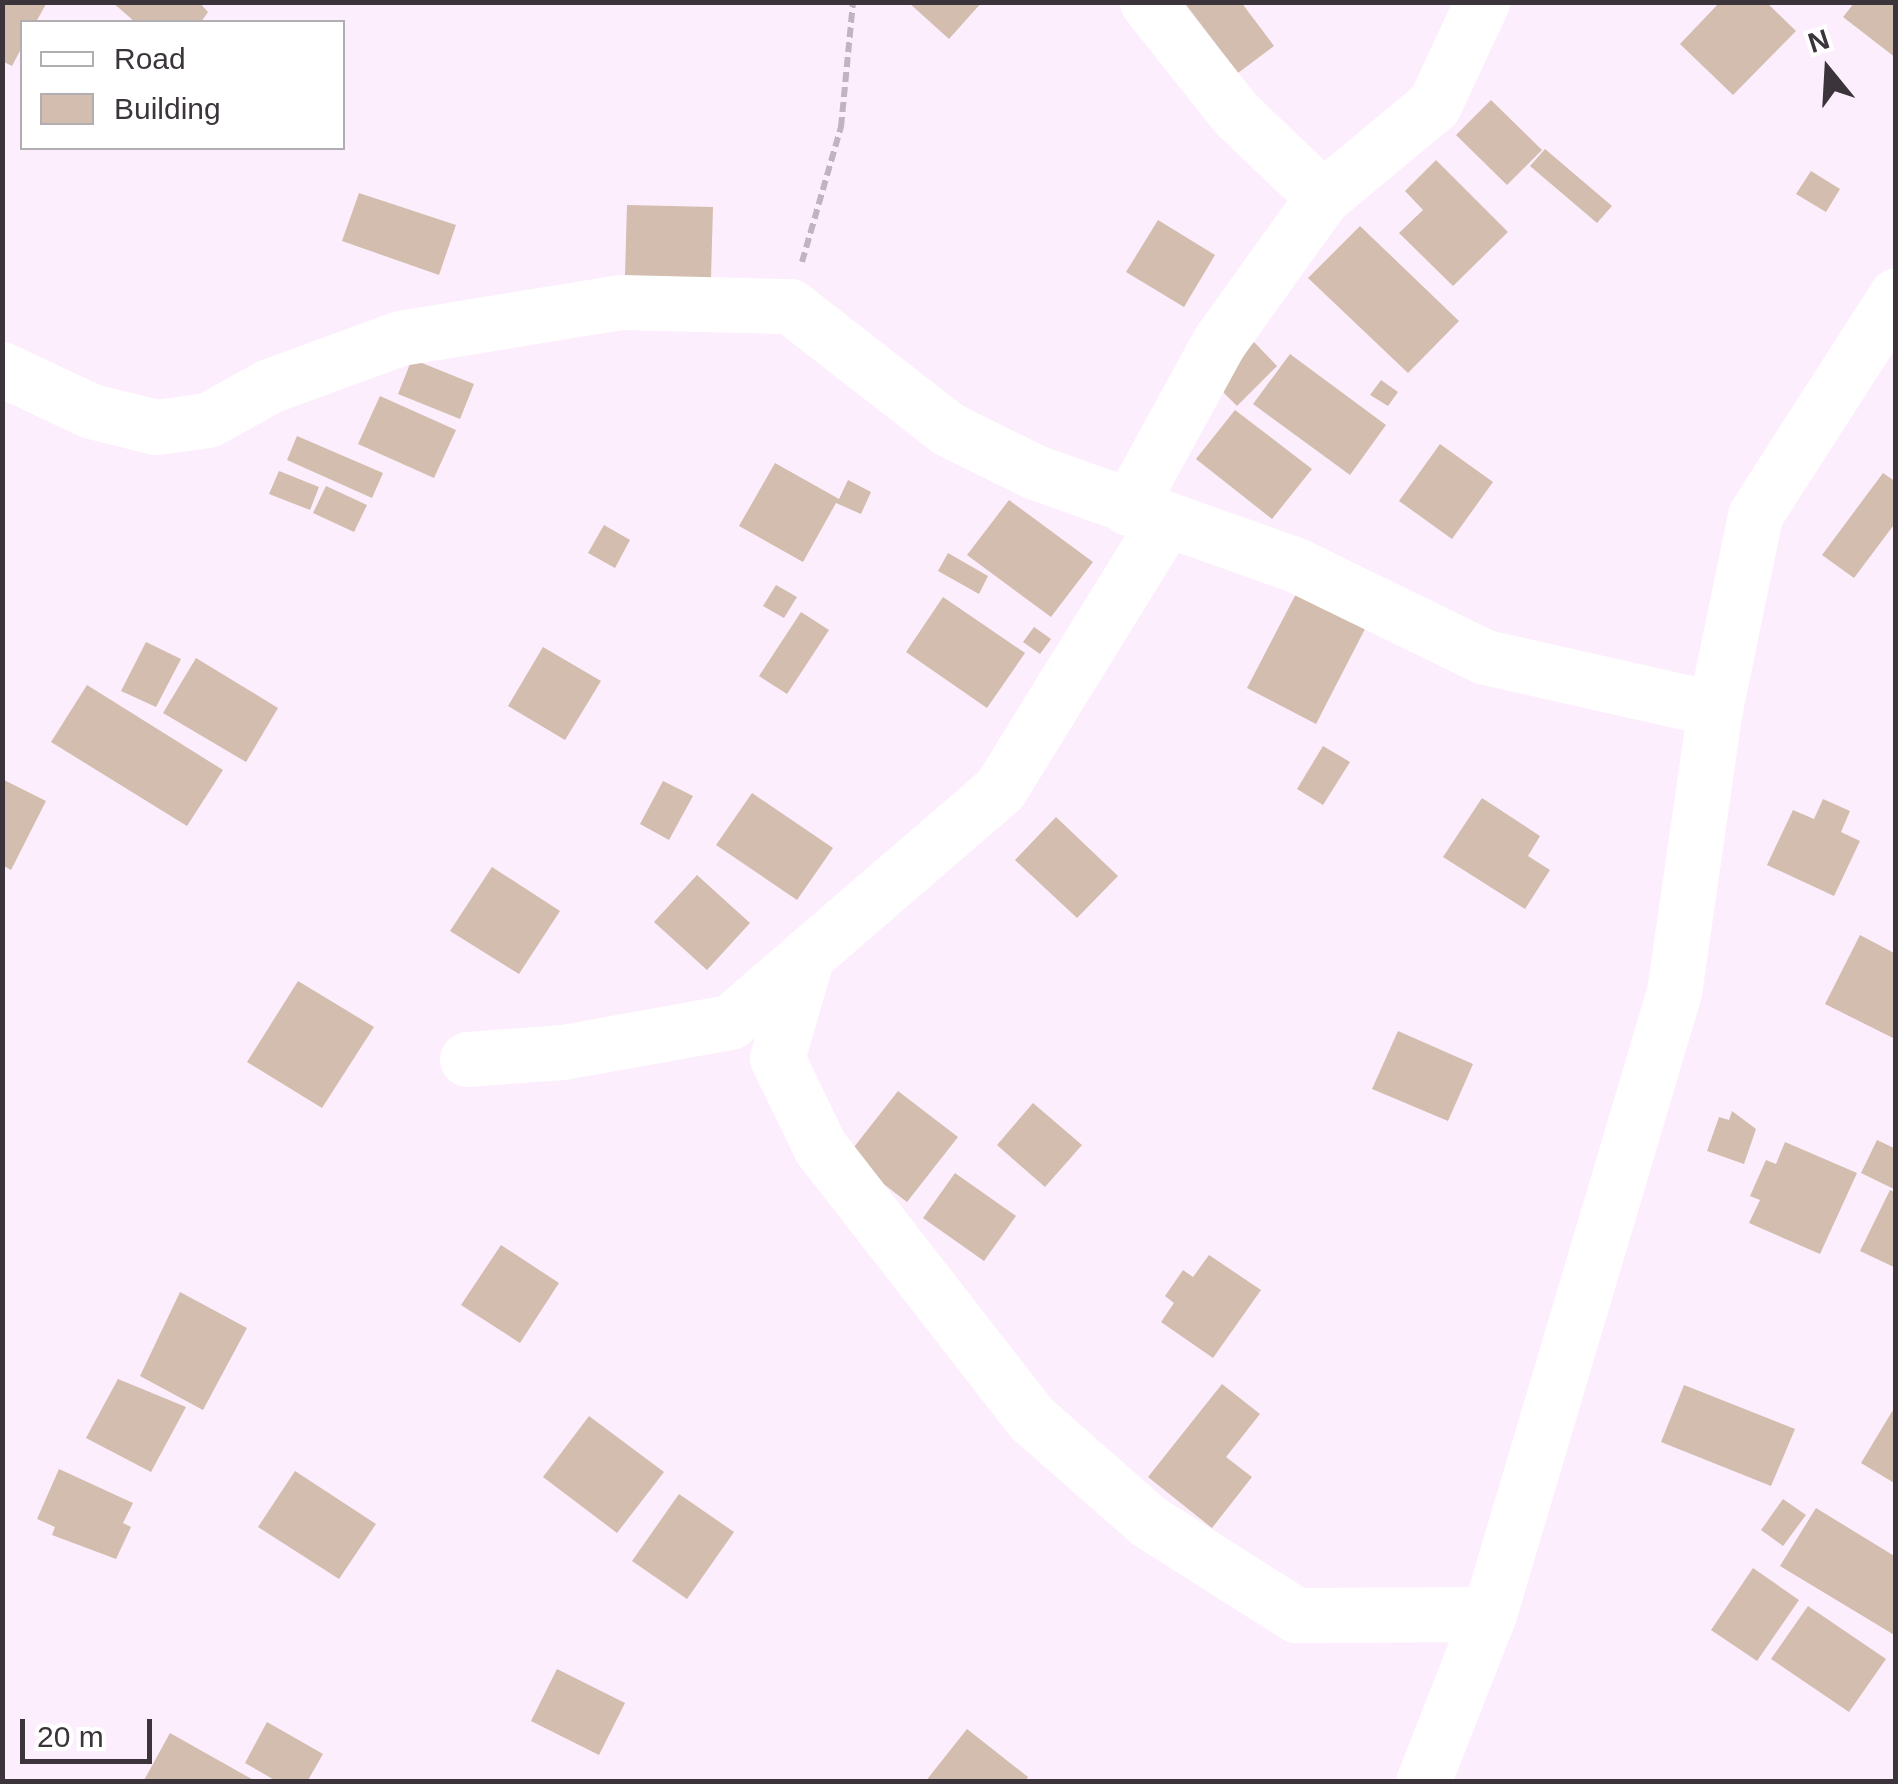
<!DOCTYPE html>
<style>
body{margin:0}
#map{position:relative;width:1898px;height:1784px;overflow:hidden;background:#fdeefd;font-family:Helvetica,sans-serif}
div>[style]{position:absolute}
.building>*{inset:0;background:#d2bdae}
.path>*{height:6px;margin-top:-3px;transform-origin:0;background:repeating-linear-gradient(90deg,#c0b4c0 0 10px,transparent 0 15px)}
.minor>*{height:55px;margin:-27.5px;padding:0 27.5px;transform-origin:27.5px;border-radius:27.5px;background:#fff}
span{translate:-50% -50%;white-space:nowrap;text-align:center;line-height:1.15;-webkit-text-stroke:8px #fff;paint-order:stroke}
.frame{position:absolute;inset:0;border:5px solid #3b343b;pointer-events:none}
.legend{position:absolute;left:20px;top:20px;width:325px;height:130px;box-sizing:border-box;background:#fff;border:2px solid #b1aeb1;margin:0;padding:12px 18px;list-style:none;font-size:30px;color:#3b343b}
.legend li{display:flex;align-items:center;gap:20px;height:50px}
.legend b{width:50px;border:2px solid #b1aeb1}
.north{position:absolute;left:1778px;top:20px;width:100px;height:100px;-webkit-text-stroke:8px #fff;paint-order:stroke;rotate:342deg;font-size:28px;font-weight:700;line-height:40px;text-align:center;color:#3b343b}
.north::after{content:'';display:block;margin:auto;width:35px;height:45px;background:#3b343b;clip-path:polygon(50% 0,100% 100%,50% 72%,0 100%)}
.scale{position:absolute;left:20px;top:1719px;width:132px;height:45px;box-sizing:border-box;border:5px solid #3b343b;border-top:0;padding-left:12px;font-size:30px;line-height:35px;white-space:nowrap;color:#3b343b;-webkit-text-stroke:8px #fff;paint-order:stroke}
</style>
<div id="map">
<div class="building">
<div style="clip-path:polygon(2px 2px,46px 4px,36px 22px,22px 22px,22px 47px,12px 66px,2px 61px)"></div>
<div style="clip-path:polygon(112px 2px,199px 2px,208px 12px,201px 22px,135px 22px)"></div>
<div style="clip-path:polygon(908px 2px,982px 2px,949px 39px)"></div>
<div style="clip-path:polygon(1184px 2px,1241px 2px,1274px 46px,1238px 73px)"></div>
<div style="clip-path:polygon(1720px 2px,1766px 2px,1796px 31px,1733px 95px,1680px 44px)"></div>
<div style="clip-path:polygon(1855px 2px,1896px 2px,1896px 58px,1843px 17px)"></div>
<div style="clip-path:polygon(1491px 100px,1542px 150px,1507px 185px,1456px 135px)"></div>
<div style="clip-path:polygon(1545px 149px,1612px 206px,1597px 223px,1530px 166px)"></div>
<div style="clip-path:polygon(1436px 160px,1508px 232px,1453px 286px,1399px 233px,1423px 210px,1405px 191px)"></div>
<div style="clip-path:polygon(1811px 171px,1840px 189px,1826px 212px,1796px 194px)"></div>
<div style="clip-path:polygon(359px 193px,456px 225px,439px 275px,342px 241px)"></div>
<div style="clip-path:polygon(627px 205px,713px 207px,711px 278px,625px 276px)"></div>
<div style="clip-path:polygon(1158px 220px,1215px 255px,1184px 307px,1126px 272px)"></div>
<div style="clip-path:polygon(1360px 226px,1459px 321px,1408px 373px,1308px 278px)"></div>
<div style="clip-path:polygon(1254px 342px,1277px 366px,1237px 406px,1213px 382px)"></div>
<div style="clip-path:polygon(1290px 354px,1386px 425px,1350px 475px,1253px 404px)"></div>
<div style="clip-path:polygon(412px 359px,474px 384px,460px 419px,398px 394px)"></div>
<div style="clip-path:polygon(1381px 380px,1398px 392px,1388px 406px,1370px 395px)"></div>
<div style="clip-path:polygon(380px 396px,456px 430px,434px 478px,358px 444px)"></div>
<div style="clip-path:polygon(1235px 410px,1312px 469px,1272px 519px,1196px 459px)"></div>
<div style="clip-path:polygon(297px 436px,383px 473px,372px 498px,287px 460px)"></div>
<div style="clip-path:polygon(1440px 444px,1493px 482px,1452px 539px,1399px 501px)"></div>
<div style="clip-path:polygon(775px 463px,839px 499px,848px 480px,871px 492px,861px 514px,836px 503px,803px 562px,739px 526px)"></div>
<div style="clip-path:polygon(279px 471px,319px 487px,310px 510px,269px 494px)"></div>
<div style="clip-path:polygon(1883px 473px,1896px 482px,1896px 522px,1854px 578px,1822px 555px)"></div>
<div style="clip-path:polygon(326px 486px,367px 505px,354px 532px,313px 513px)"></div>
<div style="clip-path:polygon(1009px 500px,1093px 562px,1051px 617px,967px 555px)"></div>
<div style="clip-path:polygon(604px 525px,630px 540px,615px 568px,588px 553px)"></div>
<div style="clip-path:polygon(948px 553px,988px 576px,979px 594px,938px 571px)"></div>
<div style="clip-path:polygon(776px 585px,797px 597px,784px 618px,763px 606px)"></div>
<div style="clip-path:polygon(1297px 592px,1366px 627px,1316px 724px,1247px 688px)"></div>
<div style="clip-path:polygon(943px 597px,1025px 653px,987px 708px,906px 652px)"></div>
<div style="clip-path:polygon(801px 612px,829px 630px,787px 694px,759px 676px)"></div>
<div style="clip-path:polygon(1034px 627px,1051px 639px,1040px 654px,1023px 642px)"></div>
<div style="clip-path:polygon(146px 642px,181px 659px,156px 707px,121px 691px)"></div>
<div style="clip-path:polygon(543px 647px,601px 681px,565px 740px,508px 706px)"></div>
<div style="clip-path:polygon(196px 658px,278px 708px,246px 762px,163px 713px)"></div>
<div style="clip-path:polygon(87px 685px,223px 770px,187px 826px,51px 742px)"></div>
<div style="clip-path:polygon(1323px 746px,1350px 762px,1323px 805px,1297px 789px)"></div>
<div style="clip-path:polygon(2px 779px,46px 801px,11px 870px,2px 865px)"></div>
<div style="clip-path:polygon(663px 781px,693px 796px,669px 840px,640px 824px)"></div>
<div style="clip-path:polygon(752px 793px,833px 848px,797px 900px,716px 845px)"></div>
<div style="clip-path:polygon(1482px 798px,1540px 836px,1528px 856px,1550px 870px,1525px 909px,1443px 857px)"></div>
<div style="clip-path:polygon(1823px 799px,1850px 811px,1841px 832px,1860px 841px,1834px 896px,1767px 865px,1793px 810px,1814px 819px)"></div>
<div style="clip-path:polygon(1056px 817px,1118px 876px,1077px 918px,1015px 860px)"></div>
<div style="clip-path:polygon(492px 867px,560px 911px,519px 974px,450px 931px)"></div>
<div style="clip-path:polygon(697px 875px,750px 923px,707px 970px,654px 922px)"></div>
<div style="clip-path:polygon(1860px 935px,1896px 954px,1893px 1038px,1825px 1004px)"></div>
<div style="clip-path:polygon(298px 981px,374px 1027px,322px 1108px,247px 1062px)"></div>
<div style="clip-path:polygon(1398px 1031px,1473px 1064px,1448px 1121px,1372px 1089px)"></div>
<div style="clip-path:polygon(898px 1091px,958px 1137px,907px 1202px,847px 1156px)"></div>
<div style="clip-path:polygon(1033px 1103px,1082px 1145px,1045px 1187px,997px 1145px)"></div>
<div style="clip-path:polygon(1732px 1111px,1756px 1129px,1744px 1164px,1707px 1151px,1719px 1117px,1729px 1120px)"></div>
<div style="clip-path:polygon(1877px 1140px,1896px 1149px,1896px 1190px,1861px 1173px)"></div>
<div style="clip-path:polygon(1785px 1142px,1857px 1173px,1820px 1254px,1749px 1223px,1760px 1200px,1750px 1196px,1766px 1160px,1776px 1164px)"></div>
<div style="clip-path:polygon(955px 1173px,1016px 1216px,984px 1261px,923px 1218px)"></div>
<div style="clip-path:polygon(1890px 1190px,1896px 1193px,1896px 1268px,1860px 1251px)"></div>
<div style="clip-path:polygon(501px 1245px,559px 1283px,520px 1343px,461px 1305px)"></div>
<div style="clip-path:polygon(1209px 1255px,1261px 1290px,1213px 1358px,1161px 1322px,1174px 1303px,1165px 1296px,1183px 1270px,1193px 1277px)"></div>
<div style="clip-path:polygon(180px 1292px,247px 1328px,203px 1410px,140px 1376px)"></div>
<div style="clip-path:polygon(118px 1379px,186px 1407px,151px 1472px,86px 1438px)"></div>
<div style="clip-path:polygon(1222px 1384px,1260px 1414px,1226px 1457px,1252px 1477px,1212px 1528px,1148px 1477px)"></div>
<div style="clip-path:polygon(1684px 1385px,1795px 1429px,1771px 1486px,1661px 1442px)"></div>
<div style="clip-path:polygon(1896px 1405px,1896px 1484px,1861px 1463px)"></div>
<div style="clip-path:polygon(589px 1416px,664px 1472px,617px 1533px,543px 1477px)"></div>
<div style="clip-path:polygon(59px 1469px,133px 1503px,123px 1523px,131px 1527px,116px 1559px,52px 1535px,55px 1527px,37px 1519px)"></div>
<div style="clip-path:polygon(295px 1471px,376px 1524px,339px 1579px,258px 1527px)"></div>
<div style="clip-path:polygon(679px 1494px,734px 1532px,687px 1599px,632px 1561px)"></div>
<div style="clip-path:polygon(1783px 1499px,1806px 1515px,1783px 1546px,1761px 1530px)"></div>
<div style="clip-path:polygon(1816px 1508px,1896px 1557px,1896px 1636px,1780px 1566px)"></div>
<div style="clip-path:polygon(1753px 1568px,1799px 1600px,1757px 1661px,1711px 1630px)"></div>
<div style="clip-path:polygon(1808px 1606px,1886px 1659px,1849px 1712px,1771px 1659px)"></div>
<div style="clip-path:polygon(557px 1669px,625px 1703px,599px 1755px,531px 1721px)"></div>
<div style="clip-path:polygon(267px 1722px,323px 1754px,307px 1782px,278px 1782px,245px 1763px)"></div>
<div style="clip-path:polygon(967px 1729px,1028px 1777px,1024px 1782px,925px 1782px)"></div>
<div style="clip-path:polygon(170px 1733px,257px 1782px,143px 1782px)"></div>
</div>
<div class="path">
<div style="left:802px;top:262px;width:141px;rotate:-73.9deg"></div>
<div style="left:841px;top:127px;width:126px;rotate:-84.5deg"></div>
</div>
<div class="minor">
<div style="left:1147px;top:2px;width:142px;rotate:51.6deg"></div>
<div style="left:1235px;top:113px;width:122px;rotate:43.7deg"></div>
<div style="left:2px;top:369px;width:98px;rotate:25.3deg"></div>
<div style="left:91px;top:411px;width:67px;rotate:13.8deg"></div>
<div style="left:156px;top:427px;width:52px;rotate:-7.7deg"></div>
<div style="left:208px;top:420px;width:70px;rotate:-29.1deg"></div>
<div style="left:269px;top:386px;width:140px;rotate:-20.1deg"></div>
<div style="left:400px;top:338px;width:224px;rotate:-9.3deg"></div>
<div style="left:621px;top:302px;width:169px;rotate:1.4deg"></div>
<div style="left:790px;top:306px;width:200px;rotate:37.9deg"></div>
<div style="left:948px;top:429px;width:97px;rotate:26.3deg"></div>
<div style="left:1035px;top:472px;width:277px;rotate:19.6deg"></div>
<div style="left:1296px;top:565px;width:210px;rotate:26deg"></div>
<div style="left:1485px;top:657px;width:236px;rotate:12.7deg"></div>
<div style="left:1128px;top:508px;width:189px;rotate:-61.3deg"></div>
<div style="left:1219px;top:342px;width:178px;rotate:-54.4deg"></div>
<div style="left:1323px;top:197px;width:144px;rotate:-39.7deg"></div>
<div style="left:1434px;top:105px;width:114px;rotate:-65deg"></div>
<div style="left:806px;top:959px;width:103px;rotate:106.3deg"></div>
<div style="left:777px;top:1058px;width:99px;rotate:64.2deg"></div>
<div style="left:820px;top:1147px;width:345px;rotate:52.1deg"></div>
<div style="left:1032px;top:1419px;width:154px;rotate:41.3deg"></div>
<div style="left:1148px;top:1521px;width:175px;rotate:32.4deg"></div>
<div style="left:1296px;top:1615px;width:193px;rotate:-0.3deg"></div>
<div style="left:467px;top:1059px;width:96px;rotate:-4.2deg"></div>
<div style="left:563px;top:1052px;width:170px;rotate:-10.2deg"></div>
<div style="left:730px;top:1022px;width:357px;rotate:-40.8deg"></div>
<div style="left:1000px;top:789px;width:314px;rotate:-58.3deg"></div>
<div style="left:1423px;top:1782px;width:180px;rotate:-68.6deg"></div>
<div style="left:1489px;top:1614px;width:649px;rotate:-73.44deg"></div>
<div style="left:1674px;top:992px;width:286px;rotate:-81.8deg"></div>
<div style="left:1715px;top:709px;width:198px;rotate:-78.3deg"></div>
<div style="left:1755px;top:515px;width:261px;rotate:-57.3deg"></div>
</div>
<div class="frame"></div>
<ul class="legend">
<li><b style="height:12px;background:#fff"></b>Road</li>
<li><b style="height:28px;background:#d2bdae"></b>Building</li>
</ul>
<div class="north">N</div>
<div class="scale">20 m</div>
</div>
